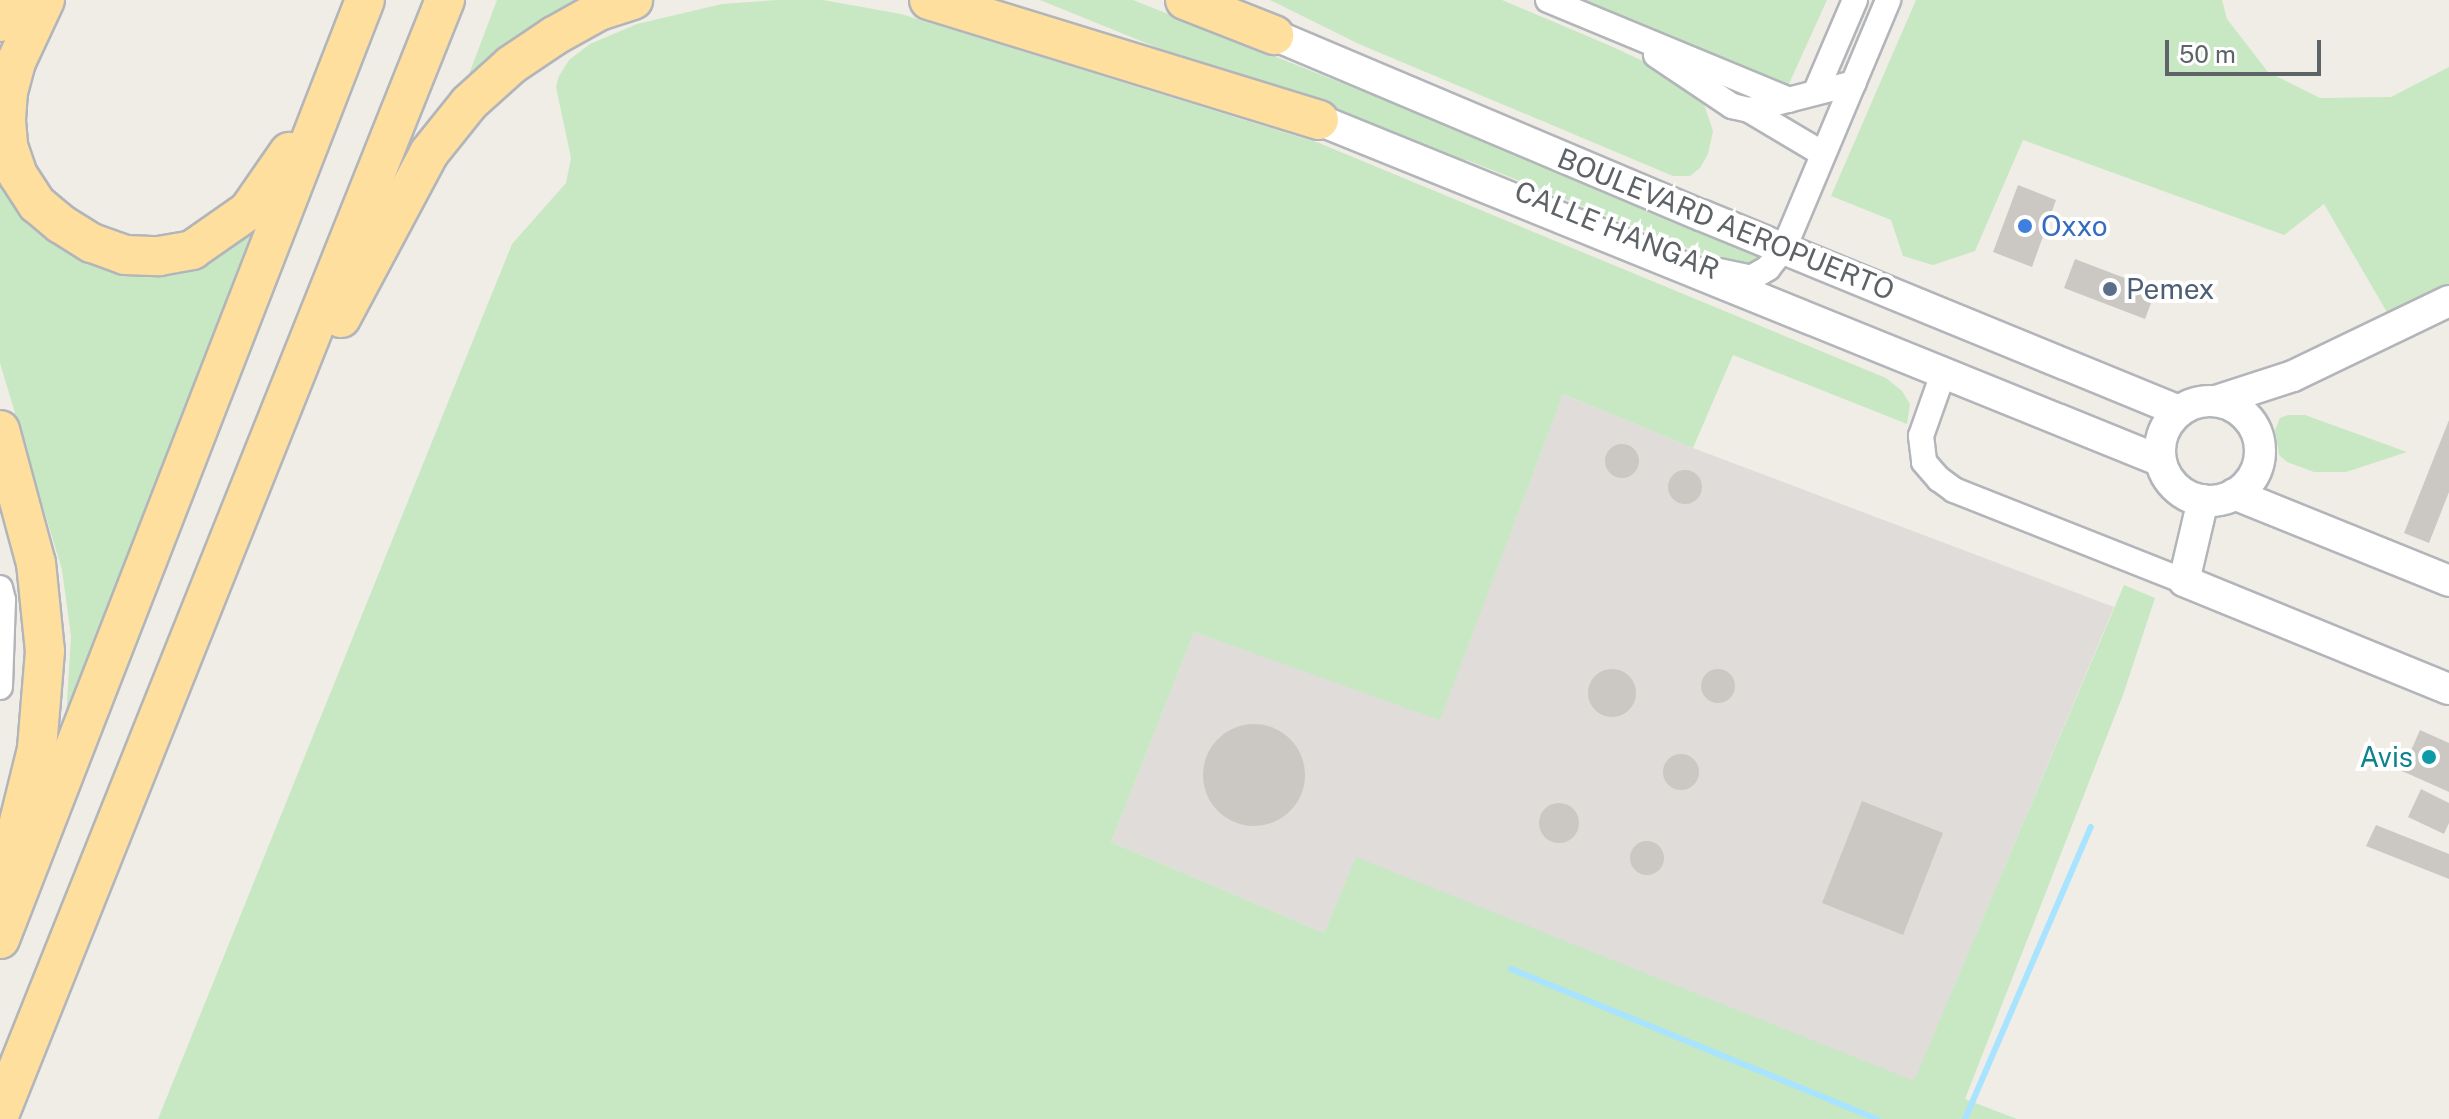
<!DOCTYPE html>
<style>
body{margin:0}
#map{position:relative;width:2449px;height:1119px;overflow:hidden;background:#f0ede7;font-family:"Public Sans",sans-serif}
div>[style]{position:absolute}
.industrial>*{inset:0;background:#dfdcd9}
.green>*{inset:0;background:#c7e8c3}
.stream>*{height:6px;margin:-3px;padding:0 3px;transform-origin:3px;border-radius:3px;background:#a8e3ff}
.building>*{inset:0;background:#cbc8c3}
.round{border-radius:50%}
.roads{filter:drop-shadow(2px 0 #b2b5b9) drop-shadow(-2px 0 #b2b5b9) drop-shadow(0 2px #b2b5b9) drop-shadow(0 -2px #b2b5b9)}
.minor>*{height:24px;margin:-12px;padding:0 12px;transform-origin:12px;border-radius:12px;background:#fff}
.tertiary>*{height:30px;margin:-15px;padding:0 15px;transform-origin:15px;border-radius:15px;background:#fff}
.tertiary>.ring{margin:-15px;padding:0;box-sizing:content-box;background:none;border:30px solid #fff;border-radius:50%}
.trunk>*{height:38px;margin:-19px;padding:0 19px;transform-origin:19px;border-radius:19px;background:#fedf9e}
.dots>*{width:22px;height:22px;translate:-50% -50%;box-sizing:border-box;border:4px solid #fff;border-radius:50%}
span{translate:-50% -50%;white-space:nowrap;text-align:center;line-height:1.15;-webkit-text-stroke:8px #fff;paint-order:stroke}
.street-label{font-size:28px;color:#5e6367}
.shop-label{font-size:28px;color:#366cbe}
.left{translate:0 -50%;text-align:left}
.service-label{font-size:28px;color:#4e5e75}
.culture-label{font-size:28px;color:#0d838f}
.right{translate:-100% -50%;text-align:right}
.scale{position:absolute;left:2165px;top:40px;width:156px;height:36px;box-sizing:border-box;border:4px solid #5e6367;border-top:0;padding-left:10px;font-size:24px;line-height:28px;white-space:nowrap;color:#5e6367;-webkit-text-stroke:6px #fff;paint-order:stroke}
</style>
<div id="map">
<div class="industrial">
<div style="clip-path:polygon(1563px 394px,1693px 448px,2114px 607px,1914px 1082px,1356px 858px,1324px 933px,1111px 842px,1194px 632px,1440px 719px)"></div>
</div>
<div class="green">
<div style="clip-path:polygon(497px 0,583px 0,548px 17px,466px 82px)"></div>
<div style="clip-path:polygon(777px 0,823px 0,901px 14px,1319px 143px,1886px 378px,1902px 391px,1910px 404px,1907px 424px,1733px 355px,1693px 448px,1563px 394px,1440px 720px,1194px 632px,1111px 842px,1324px 933px,1356px 857px,1914px 1081px,2124px 585px,2155px 598px,2123px 695px,1965px 1099px,2017px 1119px,158px 1119px,512px 244px,566px 183px,571px 158px,556px 87px,559px 76px,569px 60px,590px 44px,637px 24px,722px 4px)"></div>
<div style="clip-path:polygon(1040px 0,1133px 0,1764px 251px,1758px 262px,1748px 267px,1736px 267px,1467px 160px,1436px 161px)"></div>
<div style="clip-path:polygon(1270px 0,1502px 0,1613px 47px,1668px 73px,1693px 90px,1705px 107px,1713px 131px,1708px 154px,1700px 168px,1690px 176px,1673px 176px,1359px 44px)"></div>
<div style="clip-path:polygon(1575px 0,1827px 0,1778px 108px,1734px 98px,1718px 69px)"></div>
<div style="clip-path:polygon(1916px 0,2222px 0,2227px 19px,2268px 72px,2320px 98px,2391px 97px,2449px 67px,2449px 284px,2388px 314px,2324px 204px,2284px 235px,2023px 140px,1975px 251px,1933px 265px,1903px 256px,1891px 220px,1831px 196px)"></div>
<div style="clip-path:polygon(0 156px,51px 231px,206px 260px,260px 229px,66px 718px,71px 636px,62px 570px,0 363px)"></div>
<div style="clip-path:polygon(2288px 415px,2305px 415px,2407px 452px,2346px 472px,2314px 472px,2287px 462px,2279px 455px,2275px 430px,2280px 418px)"></div>
</div>
<div class="stream">
<div style="left:1511px;top:969px;width:396px;rotate:22.3deg"></div>
<div style="left:1965px;top:1119px;width:318px;rotate:-66.7deg"></div>
</div>
<div class="building">
<div style="clip-path:polygon(2018px 185px,2056px 200px,2032px 267px,1993px 252px)"></div>
<div style="clip-path:polygon(2075px 259px,2156px 290px,2145px 319px,2064px 288px)"></div>
<div style="clip-path:polygon(2449px 420px,2449px 492px,2429px 543px,2404px 533px)"></div>
<div class="round" style="left:1605px;top:444px;width:34px;height:34px"></div>
<div class="round" style="left:1668px;top:470px;width:34px;height:34px"></div>
<div class="round" style="left:1588px;top:669px;width:48px;height:48px"></div>
<div class="round" style="left:1701px;top:669px;width:34px;height:34px"></div>
<div class="round" style="left:1203px;top:724px;width:102px;height:102px"></div>
<div style="clip-path:polygon(2420px 730px,2449px 743px,2449px 792px,2402px 771px)"></div>
<div class="round" style="left:1663px;top:754px;width:36px;height:36px"></div>
<div style="clip-path:polygon(2421px 789px,2449px 803px,2449px 823px,2444px 834px,2408px 817px)"></div>
<div style="clip-path:polygon(1862px 801px,1943px 833px,1903px 935px,1822px 903px)"></div>
<div class="round" style="left:1539px;top:803px;width:40px;height:40px"></div>
<div style="clip-path:polygon(2376px 825px,2449px 854px,2449px 879px,2366px 846px)"></div>
<div class="round" style="left:1630px;top:841px;width:34px;height:34px"></div>
</div>
<div class="roads">
<div class="minor">
<div style="left:1548px;top:0;width:261px;rotate:22.5deg"></div>
<div style="left:1656px;top:55px;width:92px;rotate:33.9deg"></div>
<div style="left:1732px;top:106px;width:17px;rotate:13deg"></div>
<div style="left:1749px;top:110px;width:108px;rotate:-14.4deg"></div>
<div style="left:1816px;top:91px;width:99px;rotate:-66.8deg"></div>
<div style="left:1749px;top:110px;width:86px;rotate:30.7deg"></div>
<div style="left:1719px;top:271px;width:33px;rotate:12deg"></div>
<div style="left:1751px;top:278px;width:20px;rotate:-30deg"></div>
<div style="left:1768px;top:268px;width:26px;rotate:-51deg"></div>
<div style="left:1784px;top:248px;width:269px;rotate:-67.2deg"></div>
<div style="left:1944px;top:371px;width:69px;rotate:109.5deg"></div>
<div style="left:1921px;top:436px;width:26px;rotate:83deg"></div>
<div style="left:1924px;top:462px;width:23px;rotate:49deg"></div>
<div style="left:1939px;top:479px;width:19px;rotate:36deg"></div>
<div style="left:1954px;top:490px;width:247px;rotate:21.6deg"></div>
<div style="left:0;top:588px;width:12px;rotate:76deg"></div>
<div style="left:3px;top:600px;width:87px;rotate:92deg"></div>
</div>
<div class="tertiary">
<div style="left:1274px;top:35px;width:463px;rotate:22.9deg"></div>
<div style="left:1701px;top:215px;width:517px;rotate:22.3deg"></div>
<div style="left:1319px;top:120px;width:908px;rotate:22.05deg"></div>
<div style="left:2216px;top:401px;width:81px;rotate:-18deg"></div>
<div style="left:2293px;top:376px;width:173px;rotate:-25.7deg"></div>
<div class="ring" style="left:2160px;top:401px;width:70px;height:70px"></div>
<div style="left:2234px;top:494px;width:232px;rotate:22deg"></div>
<div style="left:2203px;top:500px;width:83px;rotate:103.2deg"></div>
<div style="left:2184px;top:581px;width:286px;rotate:22.2deg"></div>
</div>
<div class="trunk">
<div style="left:45px;top:0;width:68px;rotate:115.1deg"></div>
<div style="left:16px;top:62px;width:30px;rotate:105deg"></div>
<div style="left:8px;top:91px;width:30px;rotate:94deg"></div>
<div style="left:6px;top:121px;width:25px;rotate:85deg"></div>
<div style="left:8px;top:146px;width:31px;rotate:71deg"></div>
<div style="left:18px;top:175px;width:35px;rotate:57deg"></div>
<div style="left:37px;top:204px;width:31px;rotate:40deg"></div>
<div style="left:61px;top:224px;width:36px;rotate:32deg"></div>
<div style="left:92px;top:243px;width:35px;rotate:20deg"></div>
<div style="left:125px;top:255px;width:34px;rotate:2deg"></div>
<div style="left:159px;top:256px;width:34px;rotate:-10deg"></div>
<div style="left:192px;top:250px;width:68px;rotate:-34.9deg"></div>
<div style="left:248px;top:211px;width:72px;rotate:-55.2deg"></div>
<div style="left:929px;top:0;width:408px;rotate:17.1deg"></div>
<div style="left:1185px;top:0;width:96px;rotate:21.5deg"></div>
<div style="left:0;top:22px;width:25px;rotate:-63deg"></div>
<div style="left:341px;top:318px;width:187px;rotate:-61.9deg"></div>
<div style="left:429px;top:153px;width:64px;rotate:-51.3deg"></div>
<div style="left:469px;top:103px;width:57px;rotate:-42.1deg"></div>
<div style="left:511px;top:65px;width:52px;rotate:-34deg"></div>
<div style="left:554px;top:36px;width:51px;rotate:-29.1deg"></div>
<div style="left:599px;top:11px;width:36px;rotate:-18deg"></div>
<div style="left:0;top:430px;width:138px;rotate:74.9deg"></div>
<div style="left:36px;top:563px;width:88px;rotate:84.2deg"></div>
<div style="left:45px;top:651px;width:98px;rotate:94.7deg"></div>
<div style="left:37px;top:749px;width:129px;rotate:103.9deg"></div>
<div style="left:0;top:939px;width:1007px;rotate:-68.76deg"></div>
<div style="left:0;top:1113px;width:1199px;rotate:-68.21deg"></div>
</div>
</div>
<div class="dots">
<div style="left:2025px;top:226px;background:#3f7fe0"></div>
<div style="left:2110px;top:289px;background:#5c6f8a"></div>
<div style="left:2429px;top:757px;background:#0f9aa8"></div>
</div>
<div class="street-label">
<span style="left:1726px;top:224px;rotate:22deg">BOULEVARD AEROPUERTO</span>
<span style="left:1617px;top:230px;rotate:22deg">CALLE HANGAR</span>
</div>
<div class="shop-label">
<span class="left" style="left:2041px;top:226px">Oxxo</span>
</div>
<div class="service-label">
<span class="left" style="left:2126px;top:289px">Pemex</span>
</div>
<div class="culture-label">
<span class="right" style="left:2413px;top:757px">Avis</span>
</div>
<div class="scale">50 m</div>
</div>
